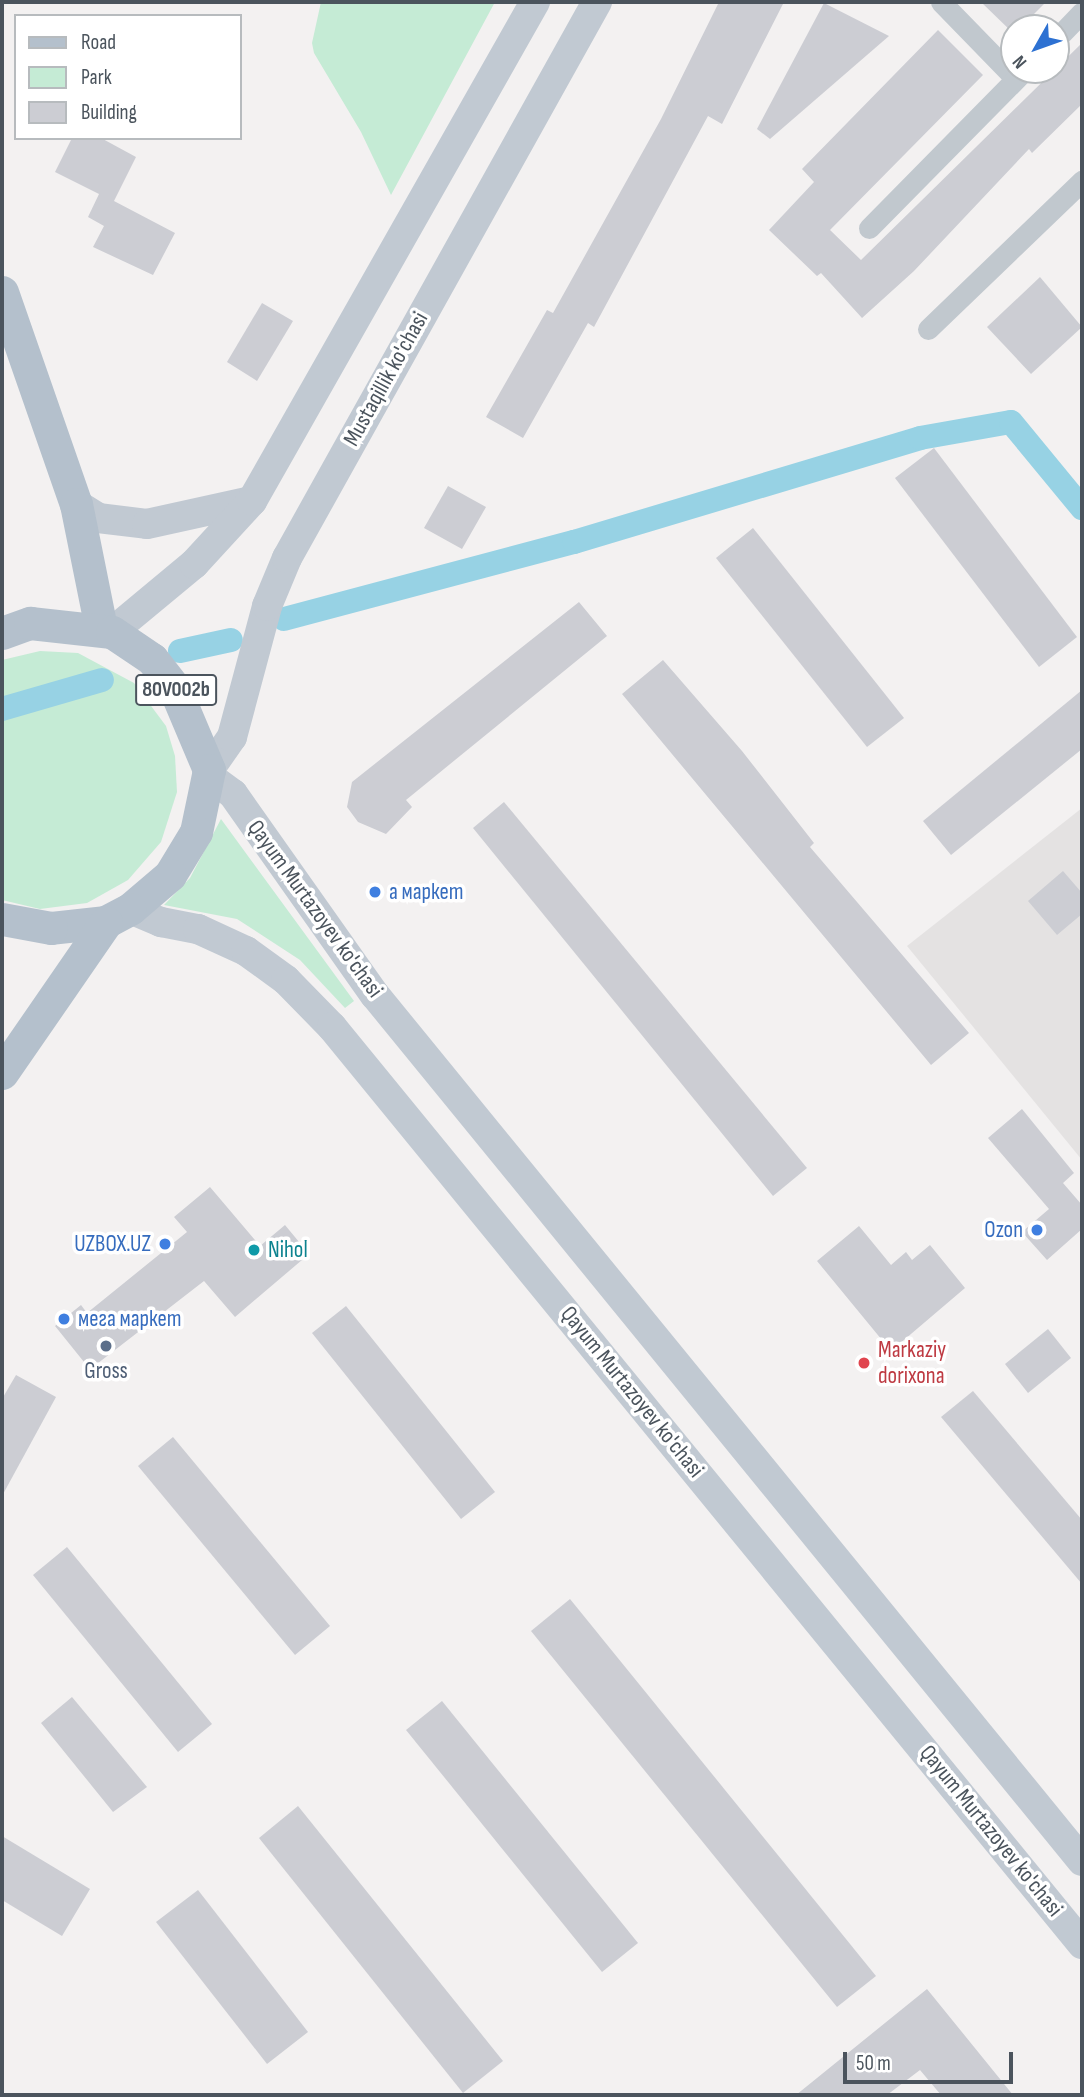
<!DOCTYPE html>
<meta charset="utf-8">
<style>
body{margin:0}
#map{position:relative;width:1084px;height:2097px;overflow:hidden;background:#f3f1f1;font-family:"Sofia Sans Condensed",sans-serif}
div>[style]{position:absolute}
.education>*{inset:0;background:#e4e2e2}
.green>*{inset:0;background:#c5ebd5}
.canal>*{height:24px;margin:-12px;padding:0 12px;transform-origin:12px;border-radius:12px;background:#97d2e4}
.building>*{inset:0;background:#cccdd3}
.street>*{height:21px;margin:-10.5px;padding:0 10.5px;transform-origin:10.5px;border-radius:10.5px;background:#c1c8ce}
.secondary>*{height:30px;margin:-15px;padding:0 15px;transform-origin:15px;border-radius:15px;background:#c1c9d2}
.primary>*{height:33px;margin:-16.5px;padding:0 16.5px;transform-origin:16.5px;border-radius:16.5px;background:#b4c0cc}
.dots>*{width:19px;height:19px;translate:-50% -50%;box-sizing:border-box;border:4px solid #fff;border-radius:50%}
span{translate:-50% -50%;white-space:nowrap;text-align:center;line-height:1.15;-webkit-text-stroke:7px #fff;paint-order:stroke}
.shield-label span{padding:2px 5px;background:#fff;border:2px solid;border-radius:5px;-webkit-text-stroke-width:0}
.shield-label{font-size:21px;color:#4b545d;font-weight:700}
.street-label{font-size:23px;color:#4b545d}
.shop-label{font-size:23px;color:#366cbe}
.left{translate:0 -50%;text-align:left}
.right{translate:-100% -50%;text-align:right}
.culture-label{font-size:23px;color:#0d838f}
.health-label{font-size:23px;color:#be3a42}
.service-label{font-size:23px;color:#4e5e75}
.frame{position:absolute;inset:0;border:4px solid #4b545d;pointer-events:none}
.legend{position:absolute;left:14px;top:14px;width:228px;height:126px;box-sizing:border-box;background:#fff;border:2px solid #b7bbbe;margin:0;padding:9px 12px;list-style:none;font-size:21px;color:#4b545d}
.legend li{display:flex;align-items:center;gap:14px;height:35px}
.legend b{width:35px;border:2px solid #b7bbbe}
.north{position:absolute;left:1000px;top:14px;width:70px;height:70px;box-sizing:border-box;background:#fff;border:2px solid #b7bbbe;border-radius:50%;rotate:230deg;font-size:19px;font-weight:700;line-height:28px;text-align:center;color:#4b545d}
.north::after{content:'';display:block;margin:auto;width:24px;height:32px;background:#2d71d2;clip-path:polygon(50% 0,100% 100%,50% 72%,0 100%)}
.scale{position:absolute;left:843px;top:2052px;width:170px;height:32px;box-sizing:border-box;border:4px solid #4b545d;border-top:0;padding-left:9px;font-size:21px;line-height:24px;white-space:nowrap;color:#4b545d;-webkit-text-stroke:5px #fff;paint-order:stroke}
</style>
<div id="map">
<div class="education">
<div style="clip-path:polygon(1082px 808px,1082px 1160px,907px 946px)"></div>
</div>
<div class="green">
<div style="clip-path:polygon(321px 2px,495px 2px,391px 195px,361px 132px,314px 53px,312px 43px)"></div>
<div style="clip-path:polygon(40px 651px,78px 653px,134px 683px,166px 726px,175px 756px,177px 792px,161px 842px,128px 880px,87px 903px,40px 909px,2px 900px,2px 660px)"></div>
<div style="clip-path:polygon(221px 819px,354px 1001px,345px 1008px,300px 960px,237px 919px,164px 905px,190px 878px)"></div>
</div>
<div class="canal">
<div style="left:284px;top:619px;width:300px;rotate:-14.9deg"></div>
<div style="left:574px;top:542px;width:361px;rotate:-16.7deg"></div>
<div style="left:920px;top:438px;width:92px;rotate:-10deg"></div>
<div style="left:1011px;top:422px;width:112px;rotate:50.5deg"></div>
<div style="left:180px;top:651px;width:52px;rotate:-12.2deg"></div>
<div style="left:2px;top:709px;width:104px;rotate:-16.2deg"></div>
</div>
<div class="building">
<div style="clip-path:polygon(719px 2px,784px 2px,722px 124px,708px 116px,594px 327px,588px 323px,523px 438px,486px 417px,547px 310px,553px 313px,661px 119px)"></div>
<div style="clip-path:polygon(981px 2px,1046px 2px,1020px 28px,1014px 28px,1014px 34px)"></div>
<div style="clip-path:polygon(824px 3px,889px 36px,770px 139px,757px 129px)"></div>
<div style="clip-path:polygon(938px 30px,983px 75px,830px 230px,861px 260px,1082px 43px,1082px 104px,1032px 153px,1029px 149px,914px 271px,862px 318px,821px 273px,817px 276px,769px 230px,814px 182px,802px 169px)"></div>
<div style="clip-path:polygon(72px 138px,101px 138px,136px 157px,114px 201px,175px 233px,153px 275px,93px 247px,104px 226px,88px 217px,99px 194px,55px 172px)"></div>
<div style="clip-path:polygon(1040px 277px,1082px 327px,1031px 374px,987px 327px)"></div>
<div style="clip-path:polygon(262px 303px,293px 321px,257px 381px,227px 362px)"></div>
<div style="clip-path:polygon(934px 448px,1077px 637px,1039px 667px,895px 478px)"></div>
<div style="clip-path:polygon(448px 486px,486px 507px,462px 549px,424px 528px)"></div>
<div style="clip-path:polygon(753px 528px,904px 718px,867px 747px,716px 558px)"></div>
<div style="clip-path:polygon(579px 602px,607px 636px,406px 800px,412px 807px,386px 834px,358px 822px,347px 807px,352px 782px)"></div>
<div style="clip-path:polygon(663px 660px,742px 751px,814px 843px,810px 847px,969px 1033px,931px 1065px,622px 694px)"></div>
<div style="clip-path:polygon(1082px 690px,1082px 749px,951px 855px,923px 821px)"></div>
<div style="clip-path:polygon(504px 802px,807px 1168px,773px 1196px,473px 828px)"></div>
<div style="clip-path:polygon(1063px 871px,1082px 893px,1082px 914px,1057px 935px,1028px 901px)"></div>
<div style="clip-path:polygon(1022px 1109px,1074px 1173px,1063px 1183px,1082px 1205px,1082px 1229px,1047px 1260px,1022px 1232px,1049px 1209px,988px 1138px)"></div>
<div style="clip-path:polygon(210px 1187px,260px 1246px,285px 1225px,309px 1254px,235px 1317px,204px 1281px,93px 1367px,87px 1359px,84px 1362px,55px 1326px,81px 1305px,87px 1313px,187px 1232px,174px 1217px)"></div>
<div style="clip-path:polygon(859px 1226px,891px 1265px,906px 1252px,912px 1260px,930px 1245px,965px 1288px,891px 1351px,817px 1261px)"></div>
<div style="clip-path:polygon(346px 1306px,495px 1492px,461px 1519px,312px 1333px)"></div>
<div style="clip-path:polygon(1048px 1329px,1071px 1358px,1028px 1393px,1005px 1364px)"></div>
<div style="clip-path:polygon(16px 1375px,56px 1397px,2px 1496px,2px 1399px)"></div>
<div style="clip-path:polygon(973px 1391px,1082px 1520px,1082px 1584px,941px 1417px)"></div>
<div style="clip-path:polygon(173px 1437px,330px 1626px,295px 1655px,138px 1466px)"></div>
<div style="clip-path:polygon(67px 1547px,212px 1724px,178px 1752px,33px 1575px)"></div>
<div style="clip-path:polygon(570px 1599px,876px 1976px,837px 2007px,531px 1631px)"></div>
<div style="clip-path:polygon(72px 1697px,147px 1787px,113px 1812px,41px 1723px)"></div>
<div style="clip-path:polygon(442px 1701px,638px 1943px,602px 1972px,406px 1730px)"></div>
<div style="clip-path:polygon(298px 1806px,503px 2061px,463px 2093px,259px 1838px)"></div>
<div style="clip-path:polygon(2px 1836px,90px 1889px,62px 1936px,2px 1900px)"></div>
<div style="clip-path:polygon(198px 1890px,308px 2032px,267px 2064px,156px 1922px)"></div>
<div style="clip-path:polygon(927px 1989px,1013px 2095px,941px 2095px,920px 2070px,887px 2095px,796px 2095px)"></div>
</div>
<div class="street">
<div style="left:941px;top:2px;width:107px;rotate:45.8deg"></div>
<div style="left:1056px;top:39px;width:37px;rotate:-46deg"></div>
<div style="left:869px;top:228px;width:222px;rotate:-45.4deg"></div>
<div style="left:928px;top:329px;width:214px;rotate:-43.9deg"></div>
</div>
<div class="secondary">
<div style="left:76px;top:504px;width:26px;rotate:32deg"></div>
<div style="left:98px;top:518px;width:49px;rotate:7deg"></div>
<div style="left:147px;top:524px;width:107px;rotate:-12.4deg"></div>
<div style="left:112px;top:632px;width:107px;rotate:-39.7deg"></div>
<div style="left:194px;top:564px;width:86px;rotate:-47.4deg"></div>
<div style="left:252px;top:501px;width:574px;rotate:-60.44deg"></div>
<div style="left:209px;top:770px;width:40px;rotate:-55.1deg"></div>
<div style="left:232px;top:737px;width:136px;rotate:-75deg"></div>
<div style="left:267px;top:606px;width:52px;rotate:-67.4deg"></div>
<div style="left:287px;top:558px;width:637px;rotate:-60.86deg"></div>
<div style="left:207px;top:775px;width:32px;rotate:36deg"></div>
<div style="left:233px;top:794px;width:246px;rotate:54.8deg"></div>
<div style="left:375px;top:995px;width:1118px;rotate:50.77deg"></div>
<div style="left:130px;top:909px;width:34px;rotate:23deg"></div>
<div style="left:161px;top:922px;width:38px;rotate:11deg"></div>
<div style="left:198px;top:929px;width:53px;rotate:24.6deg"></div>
<div style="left:246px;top:951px;width:49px;rotate:35.9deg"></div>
<div style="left:286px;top:980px;width:66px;rotate:45.6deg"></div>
<div style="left:332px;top:1027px;width:1185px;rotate:50.72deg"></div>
</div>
<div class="primary">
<div style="left:2px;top:292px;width:225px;rotate:70.8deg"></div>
<div style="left:76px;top:504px;width:126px;rotate:78.6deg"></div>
<div style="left:2px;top:633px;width:30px;rotate:-20deg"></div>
<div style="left:30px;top:623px;width:82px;rotate:6.3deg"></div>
<div style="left:112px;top:632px;width:48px;rotate:34deg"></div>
<div style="left:152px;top:659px;width:36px;rotate:52deg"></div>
<div style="left:174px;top:687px;width:90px;rotate:67.1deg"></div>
<div style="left:209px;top:770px;width:63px;rotate:101.8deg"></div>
<div style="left:196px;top:832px;width:50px;rotate:121.2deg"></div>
<div style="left:170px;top:875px;width:52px;rotate:139.6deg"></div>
<div style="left:130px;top:909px;width:27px;rotate:152deg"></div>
<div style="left:106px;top:922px;width:55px;rotate:173.8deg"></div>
<div style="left:51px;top:928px;width:50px;rotate:-169.6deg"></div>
<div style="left:2px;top:1073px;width:183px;rotate:-55.4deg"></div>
</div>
<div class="dots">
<div style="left:375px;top:892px;background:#3f7fe0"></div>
<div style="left:1037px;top:1230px;background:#3f7fe0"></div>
<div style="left:165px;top:1244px;background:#3f7fe0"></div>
<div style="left:254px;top:1250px;background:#0f9aa8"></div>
<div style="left:64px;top:1319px;background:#3f7fe0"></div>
<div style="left:106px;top:1346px;background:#5c6f8a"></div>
<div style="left:864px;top:1363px;background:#e0444e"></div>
</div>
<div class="shield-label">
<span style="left:176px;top:690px">80V002b</span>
</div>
<div class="street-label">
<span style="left:386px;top:379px;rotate:-61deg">Mustaqillik ko'chasi</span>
<span style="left:315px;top:909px;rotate:54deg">Qayum Murtazoyev ko'chasi</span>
<span style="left:632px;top:1392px;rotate:51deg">Qayum Murtazoyev ko'chasi</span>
<span style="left:991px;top:1831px;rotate:51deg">Qayum Murtazoyev ko'chasi</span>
</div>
<div class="shop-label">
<span class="left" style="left:389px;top:892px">а маркет</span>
<span class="right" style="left:1023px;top:1230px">Ozon</span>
<span class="right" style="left:151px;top:1244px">UZBOX.UZ</span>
<span class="left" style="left:78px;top:1319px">мега маркет</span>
</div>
<div class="culture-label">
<span class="left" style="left:268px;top:1250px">Nihol</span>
</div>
<div class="health-label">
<span class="left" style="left:878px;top:1363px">Markaziy<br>dorixona</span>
</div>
<div class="service-label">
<span style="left:106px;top:1371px">Gross</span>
</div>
<div class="frame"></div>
<ul class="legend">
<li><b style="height:9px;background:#b4c0cc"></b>Road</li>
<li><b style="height:19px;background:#c5ebd5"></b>Park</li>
<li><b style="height:19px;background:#cccdd3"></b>Building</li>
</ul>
<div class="north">N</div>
<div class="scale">50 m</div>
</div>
